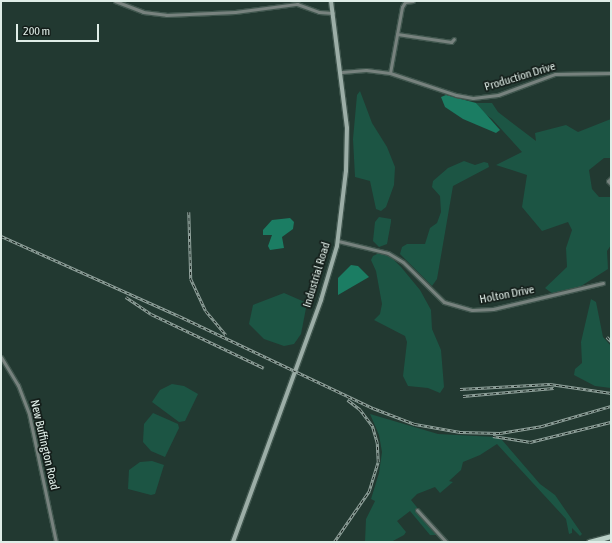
<!DOCTYPE html>
<style>
body{margin:0}
#map{position:relative;width:612px;height:543px;overflow:hidden;background:#223931;font-family:"Asap Condensed",sans-serif}
div>[style]{position:absolute}
.green>*{inset:0;background:#1c5544}
.water>*{inset:0;background:#1b7d63}
.roads{filter:drop-shadow(1px 0 #40564e) drop-shadow(-1px 0 #40564e) drop-shadow(0 1px #40564e) drop-shadow(0 -1px #40564e)}
.street>*{height:3px;margin:-1.5px;padding:0 1.5px;transform-origin:1.5px;border-radius:1.5px;background:#77827e}
.secondary>*{height:4px;margin:-2px;padding:0 2px;transform-origin:2px;border-radius:2px;background:#9caea7}
.primary>*{height:4.5px;margin:-2.25px;padding:0 2.25px;transform-origin:2.25px;border-radius:2.25px;background:#b9d0c7}
.rail>*{height:2.5px;margin-top:-1.25px;transform-origin:0;background:repeating-linear-gradient(90deg,#141e1a 0 3px,#92a39d 0 6px);box-sizing:border-box;border-block:1px solid #92a39d}
span{translate:-50% -50%;white-space:nowrap;text-align:center;line-height:1.15;-webkit-text-stroke:3.5px #141e1a;paint-order:stroke}
.street-label{font-size:12px;color:#dfede7}
.frame{position:absolute;inset:0;border:2px solid #dfede7;pointer-events:none}
.scale{position:absolute;left:16px;top:24px;width:83px;height:18px;box-sizing:border-box;border:2px solid #dfede7;border-top:0;padding-left:5px;font-size:12px;line-height:14px;white-space:nowrap;color:#dfede7;-webkit-text-stroke:3px #141e1a;paint-order:stroke}
</style>
<div id="map">
<div class="green">
<div style="clip-path:polygon(360px 91px,372px 123px,387px 147px,395px 167px,394px 185px,386px 207px,381px 211px,376px 209px,370px 181px,355px 177px,353px 139px,357px 95px)"></div>
<div style="clip-path:polygon(476px 103px,492px 103px,498px 112px,536px 141px,535px 133px,566px 125px,578px 132px,611px 119px,611px 158px,604px 158px,589px 170px,592px 189px,599px 197px,611px 197px,611px 245px,607px 251px,608px 269px,578px 288px,553px 294px,545px 288px,567px 267px,566px 248px,572px 230px,568px 222px,542px 231px,522px 207px,527px 175px,496px 165px,522px 152px,492px 119px,481px 111px)"></div>
<div style="clip-path:polygon(464px 161px,475px 165px,484px 162px,488px 163px,489px 167px,453px 186px,437px 279px,432px 286px,400px 254px,402px 247px,407px 244px,425px 244px,430px 228px,437px 223px,441px 212px,440px 196px,432px 187px,433px 181px,448px 168px)"></div>
<div style="clip-path:polygon(379px 217px,391px 219px,391px 222px,387px 244px,379px 247px,373px 241px,375px 222px)"></div>
<div style="clip-path:polygon(379px 253px,390px 256px,401px 267px,420px 290px,431px 310px,432px 329px,441px 350px,444px 387px,440px 393px,428px 388px,408px 386px,403px 376px,407px 342px,405px 336px,374px 320px,380px 314px,382px 304px,376px 271px,371px 260px,373px 256px)"></div>
<div style="clip-path:polygon(284px 293px,307px 303px,301px 334px,294px 344px,284px 346px,264px 339px,249px 324px,253px 305px)"></div>
<div style="clip-path:polygon(591px 299px,596px 302px,603px 337px,611px 346px,611px 388px,595px 386px,574px 375px,575px 369px,582px 363px,581px 342px)"></div>
<div style="clip-path:polygon(172px 384px,184px 386px,198px 394px,185px 421px,179px 422px,152px 402px,160px 390px)"></div>
<div style="clip-path:polygon(153px 413px,178px 424px,179px 428px,165px 457px,151px 451px,143px 442px,144px 424px)"></div>
<div style="clip-path:polygon(370px 414px,438px 434px,495px 437px,502px 440px,540px 484px,555px 495px,582px 534px,580px 536px,572px 528px,572px 533px,569px 534px,566px 519px,497px 444px,480px 455px,463px 462px,461px 470px,449px 481px,453px 482px,440px 493px,435px 487px,417px 494px,411px 500px,438px 533px,436px 535px,430px 535px,410px 511px,397px 521px,406px 532px,404px 535px,391px 542px,365px 542px,366px 519px,375px 501px,371px 499px,379px 473px,382px 452px,379px 435px)"></div>
<div style="clip-path:polygon(152px 461px,164px 465px,155px 494px,151px 495px,128px 489px,129px 470px,140px 462px)"></div>
</div>
<div class="water">
<div style="clip-path:polygon(446px 95px,476px 103px,500px 130px,496px 133px,463px 119px,445px 107px,441px 97px)"></div>
<div style="clip-path:polygon(290px 218px,294px 222px,293px 229px,282px 237px,284px 248px,270px 250px,268px 246px,272px 235px,263px 235px,263px 230px,272px 220px)"></div>
<div style="clip-path:polygon(351px 265px,358px 266px,369px 277px,338px 295px,338px 278px)"></div>
</div>
<div class="roads">
<div class="street">
<div style="left:115px;top:1px;width:30px;rotate:21deg"></div>
<div style="left:143px;top:12px;width:23px;rotate:7deg"></div>
<div style="left:166px;top:15px;width:69px;rotate:-2.5deg"></div>
<div style="left:235px;top:12px;width:63px;rotate:-7.4deg"></div>
<div style="left:297px;top:4px;width:23px;rotate:20deg"></div>
<div style="left:319px;top:12px;width:14px;rotate:4deg"></div>
<div style="left:397px;top:34px;width:55px;rotate:8.4deg"></div>
<div style="left:451px;top:42px;width:4px;rotate:-45deg"></div>
<div style="left:342px;top:72px;width:24px;rotate:-5deg"></div>
<div style="left:366px;top:70px;width:24px;rotate:7deg"></div>
<div style="left:390px;top:73px;width:70px;rotate:18.4deg"></div>
<div style="left:456px;top:95px;width:17px;rotate:10deg"></div>
<div style="left:473px;top:98px;width:25px;rotate:-7deg"></div>
<div style="left:498px;top:95px;width:61px;rotate:-20.2deg"></div>
<div style="left:555px;top:74px;width:56px;rotate:-1deg"></div>
<div style="left:390px;top:73px;width:67px;rotate:-79.7deg"></div>
<div style="left:402px;top:7px;width:6px;rotate:-59deg"></div>
<div style="left:405px;top:2px;width:8px;rotate:-7deg"></div>
<div style="left:611px;top:178px;width:4px;rotate:135deg"></div>
<div style="left:608px;top:181px;width:4px;rotate:45deg"></div>
<div style="left:338px;top:241px;width:51px;rotate:13.5deg"></div>
<div style="left:388px;top:253px;width:17px;rotate:31deg"></div>
<div style="left:403px;top:262px;width:57px;rotate:44.3deg"></div>
<div style="left:444px;top:302px;width:29px;rotate:16deg"></div>
<div style="left:472px;top:310px;width:21px;rotate:-3deg"></div>
<div style="left:493px;top:309px;width:113px;rotate:-13.3deg"></div>
<div style="left:1px;top:357px;width:33px;rotate:59deg"></div>
<div style="left:18px;top:385px;width:31px;rotate:69deg"></div>
<div style="left:29px;top:414px;width:131px;rotate:78.1deg"></div>
<div style="left:417px;top:510px;width:43px;rotate:47.8deg"></div>
</div>
<div class="secondary">
<div style="left:233px;top:542px;width:258px;rotate:-70deg"></div>
<div style="left:321px;top:300px;width:56px;rotate:-73.5deg"></div>
<div style="left:337px;top:246px;width:76px;rotate:-83.2deg"></div>
<div style="left:346px;top:171px;width:43px;rotate:-88.7deg"></div>
<div style="left:347px;top:128px;width:128px;rotate:-97.2deg"></div>
</div>
<div class="primary">
<div style="left:589px;top:542px;width:23px;rotate:-15deg"></div>
</div>
</div>
<div class="rail">
<div style="left:189px;top:212px;width:67px;rotate:88.3deg"></div>
<div style="left:191px;top:279px;width:35px;rotate:65deg"></div>
<div style="left:206px;top:311px;width:31px;rotate:50deg"></div>
<div style="left:1px;top:236px;width:195px;rotate:24.2deg"></div>
<div style="left:179px;top:316px;width:215px;rotate:25.4deg"></div>
<div style="left:373px;top:408px;width:45px;rotate:20.9deg"></div>
<div style="left:415px;top:424px;width:46px;rotate:10.1deg"></div>
<div style="left:460px;top:432px;width:40px;rotate:1.4deg"></div>
<div style="left:500px;top:433px;width:43px;rotate:-9.5deg"></div>
<div style="left:542px;top:426px;width:72px;rotate:-16.2deg"></div>
<div style="left:126px;top:297px;width:30px;rotate:34deg"></div>
<div style="left:151px;top:314px;width:125px;rotate:25.5deg"></div>
<div style="left:607px;top:337px;width:6px;rotate:45deg"></div>
<div style="left:460px;top:389px;width:90px;rotate:-3.2deg"></div>
<div style="left:550px;top:384px;width:62px;rotate:8.4deg"></div>
<div style="left:463px;top:396px;width:91px;rotate:-5deg"></div>
<div style="left:493px;top:436px;width:37px;rotate:9deg"></div>
<div style="left:530px;top:442px;width:83px;rotate:-13.9deg"></div>
<div style="left:334px;top:542px;width:62px;rotate:-55.5deg"></div>
<div style="left:369px;top:491px;width:30px;rotate:-73deg"></div>
<div style="left:378px;top:462px;width:19px;rotate:-93deg"></div>
<div style="left:377px;top:443px;width:18px;rotate:-106deg"></div>
<div style="left:372px;top:426px;width:20px;rotate:-127deg"></div>
<div style="left:360px;top:410px;width:16px;rotate:-142deg"></div>
</div>
<div class="street-label">
<span style="left:520px;top:77px;rotate:-17deg">Production Drive</span>
<span style="left:317px;top:275px;rotate:-73deg">Industrial Road</span>
<span style="left:507px;top:295px;rotate:-11deg">Holton Drive</span>
<span style="left:44px;top:445px;rotate:77deg">New Buffington Road</span>
</div>
<div class="frame"></div>
<div class="scale">200 m</div>
</div>
